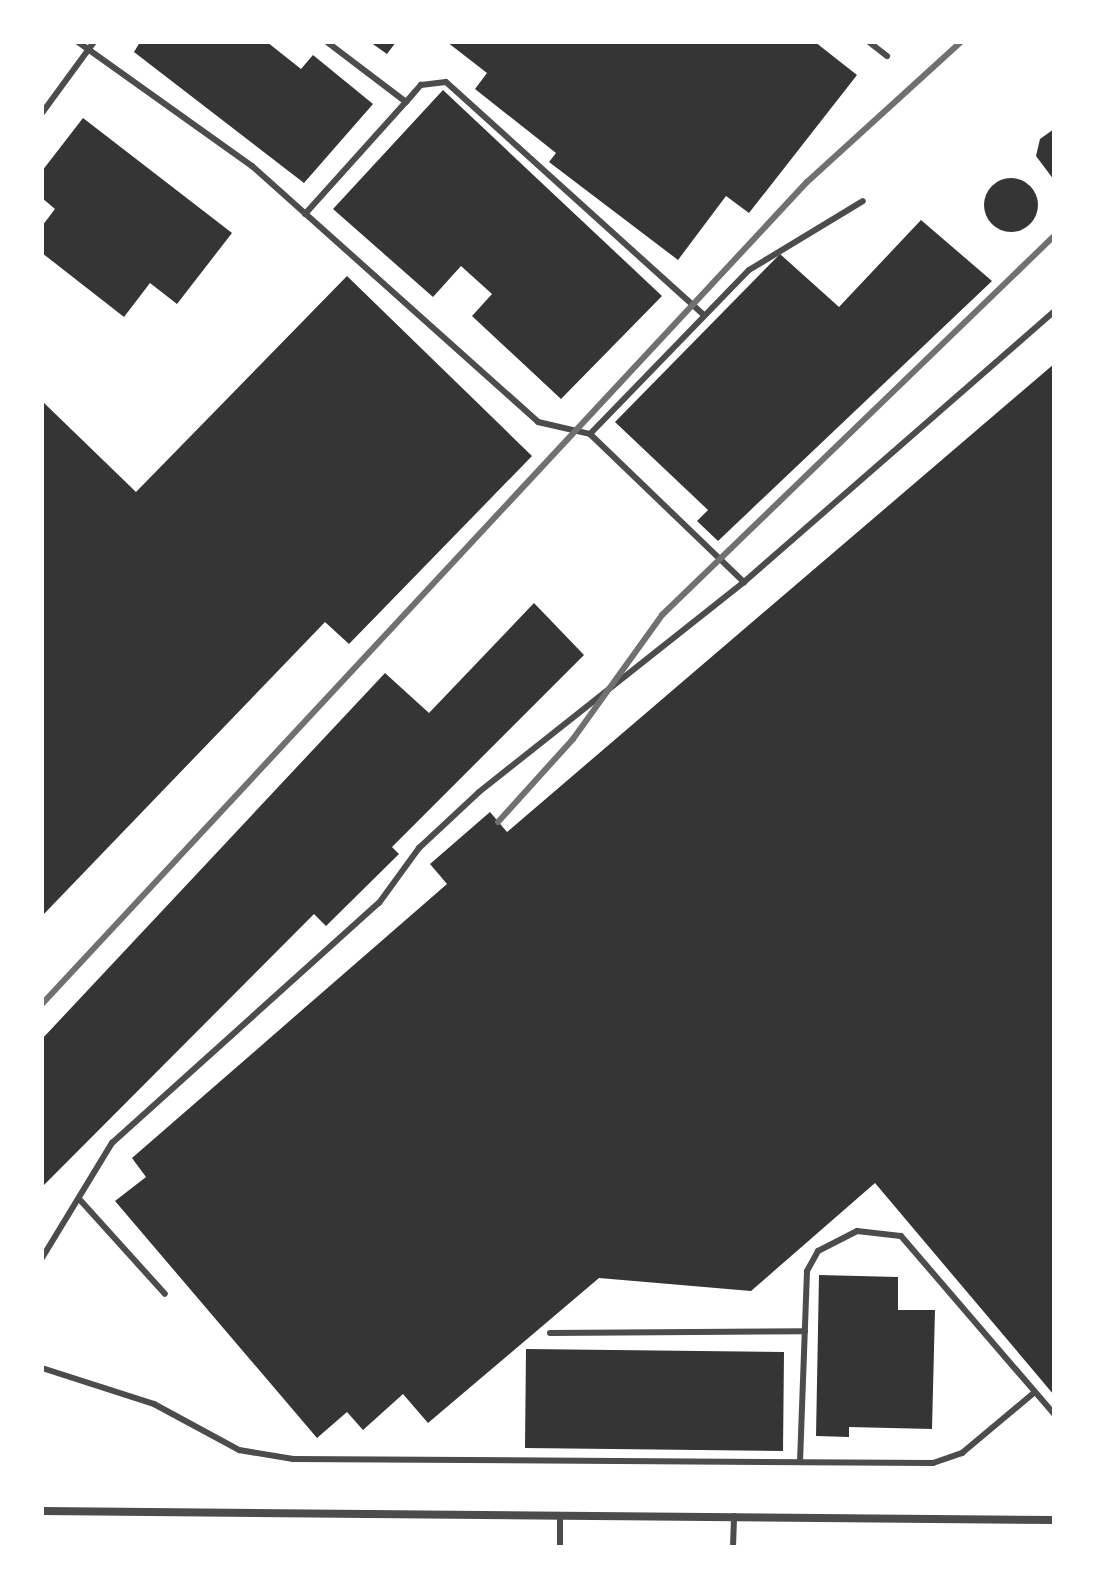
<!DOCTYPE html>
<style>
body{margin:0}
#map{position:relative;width:1096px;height:1589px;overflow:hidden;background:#fff;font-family:Arial,sans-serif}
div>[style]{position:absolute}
.building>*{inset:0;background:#353535}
.round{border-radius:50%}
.service>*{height:6px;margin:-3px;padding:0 3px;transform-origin:3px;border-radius:3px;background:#4c4c4c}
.minor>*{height:8px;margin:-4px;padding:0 4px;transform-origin:4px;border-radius:4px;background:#4c4c4c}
.rail>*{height:6px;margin:-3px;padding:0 3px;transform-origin:3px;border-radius:3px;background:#707070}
span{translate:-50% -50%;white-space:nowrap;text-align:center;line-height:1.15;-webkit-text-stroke:7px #fff;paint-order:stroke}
.frame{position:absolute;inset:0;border:44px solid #fff;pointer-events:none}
</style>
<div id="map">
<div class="building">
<div style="clip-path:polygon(140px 42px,267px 42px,301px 69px,313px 55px,373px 104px,304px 183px,134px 52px)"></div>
<div style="clip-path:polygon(370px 42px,396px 42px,387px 54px)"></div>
<div style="clip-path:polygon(447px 42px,815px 42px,857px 75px,749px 213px,726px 196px,678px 260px,549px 162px,556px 153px,475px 89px,487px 73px)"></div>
<div style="clip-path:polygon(443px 90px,662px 296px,561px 399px,472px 316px,492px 294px,461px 266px,433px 297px,333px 209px)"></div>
<div style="clip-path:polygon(83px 118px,232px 233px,177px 304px,150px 283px,124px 317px,42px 253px,42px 226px,55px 209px,42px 198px,42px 171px)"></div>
<div style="clip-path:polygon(1054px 129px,1054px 180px,1036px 156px,1040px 139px)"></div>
<div class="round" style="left:984px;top:178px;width:54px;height:54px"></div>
<div style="clip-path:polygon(921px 220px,992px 281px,718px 541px,697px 521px,708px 510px,615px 422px,780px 254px,839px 307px)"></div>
<div style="clip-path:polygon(347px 276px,532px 456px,349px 644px,325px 622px,42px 916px,42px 401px,136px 492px)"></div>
<div style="clip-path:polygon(1054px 364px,1054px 1395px,875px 1183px,751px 1291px,599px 1278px,428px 1423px,403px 1394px,363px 1430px,347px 1412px,317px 1438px,115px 1201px,146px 1177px,132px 1158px,447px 884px,430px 864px,490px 812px,507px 832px)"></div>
<div style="clip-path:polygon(534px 603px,584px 655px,392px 847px,399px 854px,326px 926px,314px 914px,44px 1185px,42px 1039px,385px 673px,429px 713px)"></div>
<div style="clip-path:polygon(819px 1275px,898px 1277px,898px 1310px,935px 1310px,932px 1429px,849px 1427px,849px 1437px,816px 1436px)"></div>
<div style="clip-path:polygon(526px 1349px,784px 1352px,783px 1451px,525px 1448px)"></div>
</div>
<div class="service">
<div style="left:78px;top:42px;width:214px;rotate:35.5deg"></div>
<div style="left:252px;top:166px;width:384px;rotate:41.8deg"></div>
<div style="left:538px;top:422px;width:53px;rotate:13deg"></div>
<div style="left:590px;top:434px;width:214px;rotate:43.9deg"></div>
<div style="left:869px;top:42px;width:23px;rotate:38deg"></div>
<div style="left:406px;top:102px;width:23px;rotate:-49deg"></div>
<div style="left:421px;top:85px;width:25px;rotate:-7deg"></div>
<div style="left:446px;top:82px;width:345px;rotate:42.1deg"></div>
<div style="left:42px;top:113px;width:88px;rotate:-53.8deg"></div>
<div style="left:305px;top:214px;width:151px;rotate:-48deg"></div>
<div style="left:406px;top:102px;width:99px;rotate:-142.8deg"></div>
<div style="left:590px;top:434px;width:228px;rotate:-45.9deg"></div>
<div style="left:749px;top:270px;width:133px;rotate:-31.2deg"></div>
<div style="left:81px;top:1201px;width:125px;rotate:47.9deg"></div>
<div style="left:42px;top:1258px;width:135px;rotate:-58.7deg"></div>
<div style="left:112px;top:1143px;width:359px;rotate:-42deg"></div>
<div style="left:379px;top:903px;width:68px;rotate:-54deg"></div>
<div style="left:419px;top:848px;width:82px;rotate:-43deg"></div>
<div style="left:479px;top:792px;width:338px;rotate:-38.4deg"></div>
<div style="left:744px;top:582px;width:411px;rotate:-41.1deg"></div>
<div style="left:550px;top:1333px;width:255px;rotate:-0.4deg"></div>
<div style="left:42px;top:1368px;width:118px;rotate:17.8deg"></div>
<div style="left:154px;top:1404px;width:97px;rotate:28.4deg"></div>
<div style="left:239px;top:1450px;width:55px;rotate:9.5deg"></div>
<div style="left:293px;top:1459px;width:640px;rotate:0.36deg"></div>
<div style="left:933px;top:1463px;width:31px;rotate:-19deg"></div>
<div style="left:962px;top:1453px;width:95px;rotate:-39.9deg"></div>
<div style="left:800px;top:1462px;width:191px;rotate:-87.9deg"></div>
<div style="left:807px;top:1271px;width:23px;rotate:-61deg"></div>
<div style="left:818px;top:1251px;width:44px;rotate:-27.1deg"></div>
<div style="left:857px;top:1231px;width:44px;rotate:6.5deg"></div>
<div style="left:901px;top:1236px;width:235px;rotate:49.3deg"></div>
<div style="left:560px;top:1547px;width:32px;rotate:-90deg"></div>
<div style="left:733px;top:1547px;width:31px;rotate:-88deg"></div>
</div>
<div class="minor">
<div style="left:42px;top:1511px;width:1012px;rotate:0.51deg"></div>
</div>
<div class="rail">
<div style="left:498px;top:822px;width:112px;rotate:-47.9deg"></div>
<div style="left:573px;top:739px;width:153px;rotate:-54.3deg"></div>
<div style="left:662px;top:615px;width:545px;rotate:-44.03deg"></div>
<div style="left:42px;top:1004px;width:1123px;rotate:-47.06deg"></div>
<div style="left:807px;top:182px;width:208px;rotate:-42.3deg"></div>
</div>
<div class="frame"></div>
</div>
